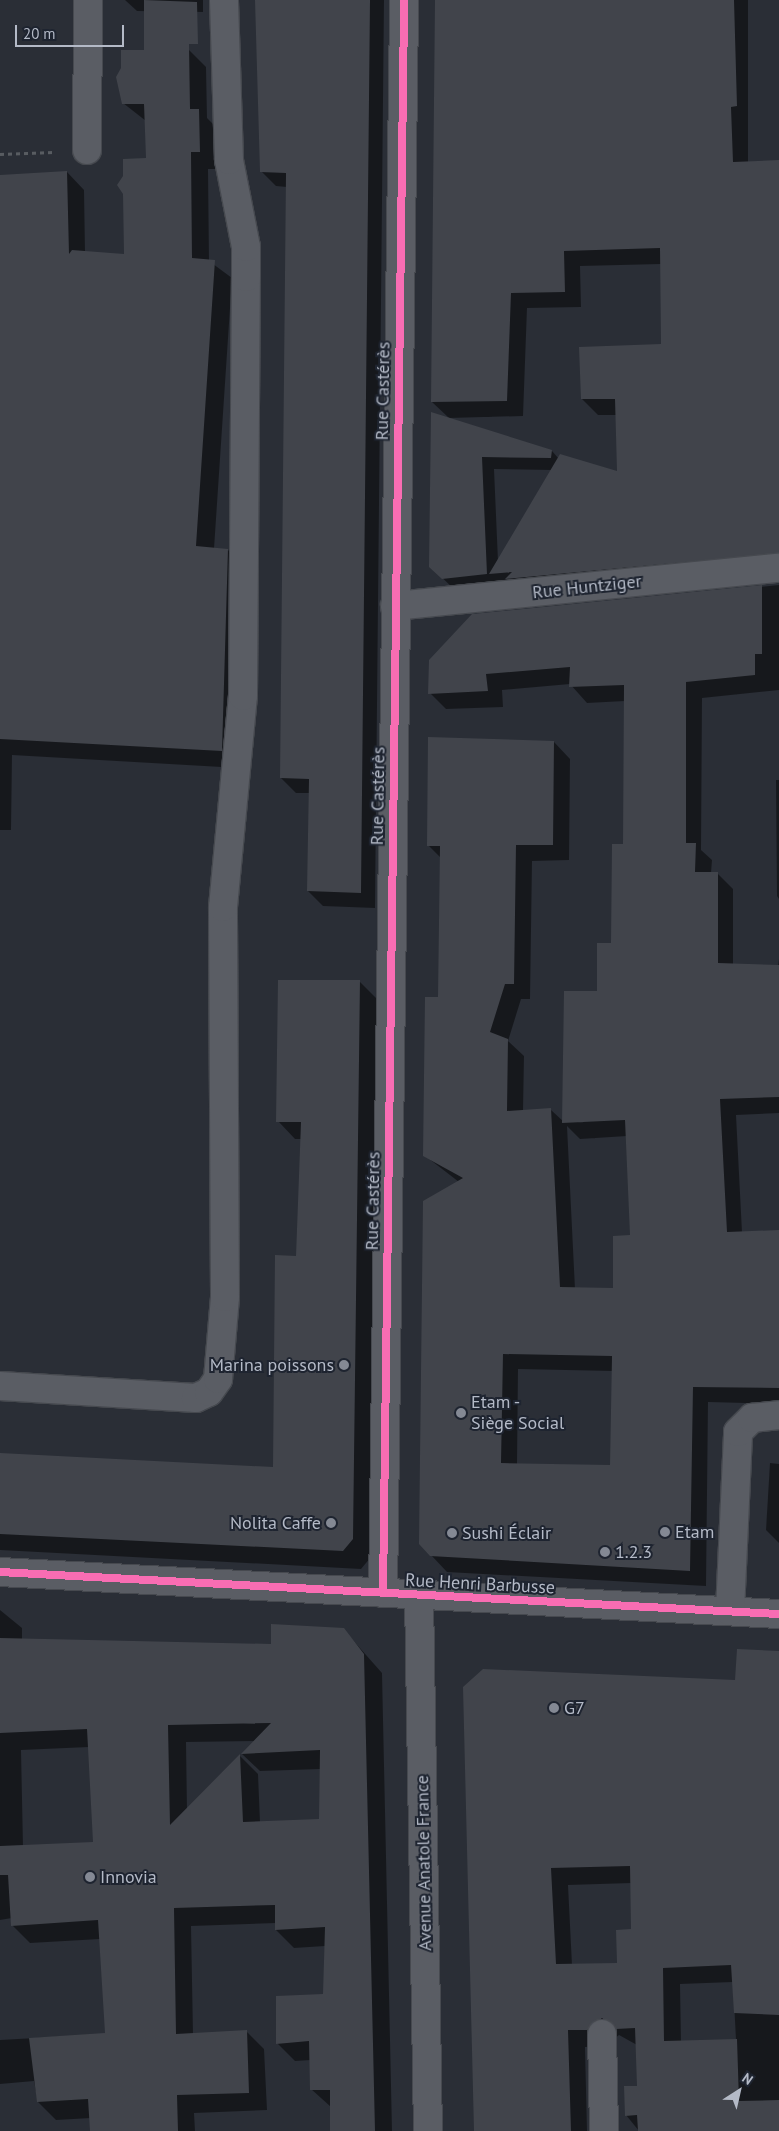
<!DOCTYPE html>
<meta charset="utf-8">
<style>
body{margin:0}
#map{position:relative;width:779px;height:2131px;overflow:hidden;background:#2a2e36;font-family:"PT Sans",sans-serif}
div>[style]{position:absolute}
.shadow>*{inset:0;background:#0007}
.building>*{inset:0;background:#41444b}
.path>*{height:3px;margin-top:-1.5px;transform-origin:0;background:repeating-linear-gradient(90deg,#585c61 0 4px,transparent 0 8px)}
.roads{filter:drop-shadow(1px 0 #46494f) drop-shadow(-1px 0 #46494f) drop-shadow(0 1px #46494f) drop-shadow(0 -1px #46494f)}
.minor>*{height:28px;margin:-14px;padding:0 14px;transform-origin:14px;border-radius:14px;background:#5a5d64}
.cycleway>*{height:8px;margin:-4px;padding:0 4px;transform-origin:4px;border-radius:4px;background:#f96db3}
.dots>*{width:14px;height:14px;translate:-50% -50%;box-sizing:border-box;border:2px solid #1e2430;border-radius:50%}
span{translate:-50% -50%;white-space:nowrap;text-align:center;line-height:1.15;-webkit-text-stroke:4px #1e2430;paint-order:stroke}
.street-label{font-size:18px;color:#b4bac7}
.poi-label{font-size:18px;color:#b4bac7}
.right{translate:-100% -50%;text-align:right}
.left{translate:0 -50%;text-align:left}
.north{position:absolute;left:714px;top:2066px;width:50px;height:50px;-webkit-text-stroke:4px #1e2430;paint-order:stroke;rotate:35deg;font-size:14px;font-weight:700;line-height:20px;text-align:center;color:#b4bac7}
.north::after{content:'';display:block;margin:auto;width:18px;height:22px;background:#b4bac7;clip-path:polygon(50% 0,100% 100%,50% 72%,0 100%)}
.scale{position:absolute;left:15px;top:25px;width:109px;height:22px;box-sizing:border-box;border:2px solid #b4bac7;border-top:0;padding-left:6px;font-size:15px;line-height:18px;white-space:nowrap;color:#b4bac7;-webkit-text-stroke:4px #1e2430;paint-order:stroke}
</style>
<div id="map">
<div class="shadow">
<div style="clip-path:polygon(125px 0,203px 0,203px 12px,137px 11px)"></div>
<div style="clip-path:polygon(258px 0,384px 0,375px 908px,323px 906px,308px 891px,310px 793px,296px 793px,281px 778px,287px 187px,276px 186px,261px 171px)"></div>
<div style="clip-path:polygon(evenodd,436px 0,748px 0,748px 162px,779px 161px,779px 570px,456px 591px,431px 567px,432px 413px,552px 451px,559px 459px,618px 472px,616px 415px,598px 415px,582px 399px,662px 345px,661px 264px,580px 266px,581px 307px,527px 308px,523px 416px,449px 418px,432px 402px,436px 0,494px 469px,552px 470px,498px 561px,494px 469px)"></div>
<div style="clip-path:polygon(189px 50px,206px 67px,207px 118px,216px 127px,217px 169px,208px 169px,209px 261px,232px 278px,214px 549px,228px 550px,245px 567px,239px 768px,12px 755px,11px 830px,0 830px,0 186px,67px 172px,84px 190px,85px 252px,125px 255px,148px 159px,146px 121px,123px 103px)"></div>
<div style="clip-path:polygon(evenodd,779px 585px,779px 690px,702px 698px,701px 850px,712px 860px,711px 873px,717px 873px,733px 889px,733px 965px,778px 967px,779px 959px,779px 1113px,736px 1115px,742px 1232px,779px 1231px,779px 1404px,708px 1402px,706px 1586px,447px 1572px,431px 1555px,459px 1182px,424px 1155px,439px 998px,441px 858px,428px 845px,554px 742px,570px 759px,569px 860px,532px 861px,530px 999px,521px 999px,508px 1041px,524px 1056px,523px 1111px,551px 1110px,564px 1122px,612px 944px,625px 845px,625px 701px,587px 703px,570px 684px,502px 690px,503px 707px,446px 709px,430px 693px,473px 615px,779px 585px,567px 1126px,580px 1139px,627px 1136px,631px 1237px,614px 1290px,575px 1289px,567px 1126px,779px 585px,518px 1369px,613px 1371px,612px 1466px,517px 1464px,518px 1369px)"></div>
<div style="clip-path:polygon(776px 780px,779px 780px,779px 899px,777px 896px)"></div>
<div style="clip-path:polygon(359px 981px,377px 999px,371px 1557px,361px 1569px,0 1550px,0 1454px,274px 1468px,297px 1257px,302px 1139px,295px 1139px,278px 1121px)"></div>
<div style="clip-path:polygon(770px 1463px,779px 1464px,779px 1543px,766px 1530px)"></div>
<div style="clip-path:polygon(evenodd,0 1610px,22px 1628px,22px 1640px,272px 1646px,343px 1629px,382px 1673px,392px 2131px,332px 2131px,331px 2107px,311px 2089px,311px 2060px,295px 2061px,277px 2043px,324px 1996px,325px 1946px,294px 1948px,276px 1930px,276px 1923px,191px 1926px,193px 2034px,246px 2031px,264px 2049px,267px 2110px,194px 2113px,195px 2131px,91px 2131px,91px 2118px,56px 2120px,38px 2102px,34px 2081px,0 2084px,0 2040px,106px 2034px,100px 1939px,30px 1943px,12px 1925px,12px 1918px,0 1920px,0 1610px,255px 1741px,242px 1754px,260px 1771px,321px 1769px,321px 1821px,260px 1822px,258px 1774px,240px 1756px,187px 1810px,186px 1742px,255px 1741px,0 1610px,89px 1747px,94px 1843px,23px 1846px,21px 1750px,89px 1747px)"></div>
<div style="clip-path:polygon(evenodd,779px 1652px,779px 2131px,639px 2131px,626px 2115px,638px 2087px,637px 2045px,619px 2035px,605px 2046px,585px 2047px,587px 2131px,475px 2131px,464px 1687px,737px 1682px,779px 1652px,632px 1883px,633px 1930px,618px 1964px,572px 1965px,568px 1885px,632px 1883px,779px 1652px,733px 1982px,736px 2040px,681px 2042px,680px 1984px,733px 1982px)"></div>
</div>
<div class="building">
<div style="clip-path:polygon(144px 0,197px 2px,198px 44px,189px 44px,190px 109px,199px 109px,200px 152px,191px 152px,192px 258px,215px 260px,196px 546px,228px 549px,222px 751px,0 739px,0 175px,67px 171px,69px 254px,72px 250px,124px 254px,123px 194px,117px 185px,123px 176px,123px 159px,146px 158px,144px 104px,122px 104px,116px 77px,121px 68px,121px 50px,144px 50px)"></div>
<div style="clip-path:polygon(255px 0,370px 0,361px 893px,307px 891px,309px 779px,280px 778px,286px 173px,260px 172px)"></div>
<div style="clip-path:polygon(435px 0,734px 0,737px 106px,731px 107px,733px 162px,779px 160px,779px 553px,505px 579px,512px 572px,489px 574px,560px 454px,617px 471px,615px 399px,581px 399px,579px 347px,661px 344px,660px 248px,564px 251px,565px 292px,511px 293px,507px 401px,431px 402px)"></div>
<div style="clip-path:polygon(431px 412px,552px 450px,551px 458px,482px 457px,487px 574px,442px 579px,429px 567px)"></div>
<div style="clip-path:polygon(evenodd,762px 585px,762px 654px,755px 654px,755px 675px,686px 682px,686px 843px,696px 843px,695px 872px,718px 872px,718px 963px,779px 965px,779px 1097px,720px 1099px,727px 1232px,779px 1230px,779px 1388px,693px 1387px,690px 1571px,430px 1556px,419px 1544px,423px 1201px,463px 1178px,423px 1156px,425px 997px,438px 997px,440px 846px,427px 846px,428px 737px,554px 741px,553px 845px,516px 845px,514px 984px,505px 984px,490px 1032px,508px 1039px,507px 1111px,551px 1108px,560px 1287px,613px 1288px,613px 1236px,630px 1235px,625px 1120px,562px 1123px,564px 991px,597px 991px,597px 943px,611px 943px,612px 844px,623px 844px,624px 685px,569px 687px,570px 667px,486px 674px,488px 691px,428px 694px,429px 660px,472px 614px,762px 585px,503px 1354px,612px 1356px,610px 1465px,501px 1463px,503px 1354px)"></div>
<div style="clip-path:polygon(278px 980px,360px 980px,353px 1539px,343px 1551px,0 1534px,0 1453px,273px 1467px,275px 1255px,296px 1256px,301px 1122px,276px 1122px)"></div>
<div style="clip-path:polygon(evenodd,271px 1624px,344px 1628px,364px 1654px,375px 2131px,330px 2131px,330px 2090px,310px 2090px,309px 2041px,276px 2044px,276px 1996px,323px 1994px,325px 1927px,275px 1930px,275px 1905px,174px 1908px,176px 2034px,247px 2030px,249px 2093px,177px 2095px,178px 2131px,90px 2131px,88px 2099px,37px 2102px,29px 2038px,105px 2033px,98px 1920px,11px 1926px,8px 1875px,0 1875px,0 1846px,93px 1842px,87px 1729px,0 1733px,0 1638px,271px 1644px,271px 1624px,271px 1723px,241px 1754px,320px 1750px,319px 1819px,243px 1822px,240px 1754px,170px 1825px,168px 1725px,271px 1723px)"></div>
<div style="clip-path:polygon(evenodd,737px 1649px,779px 1651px,779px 2015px,734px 2013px,731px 1965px,663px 1968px,664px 2041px,737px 2039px,739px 2101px,779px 2100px,779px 2131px,638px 2131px,637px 2115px,625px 2116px,624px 2086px,637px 2086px,635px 2028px,616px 2029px,602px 2018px,587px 2030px,568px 2030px,571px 2131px,474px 2131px,463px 1687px,483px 1669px,735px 1680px,737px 1649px,630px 1866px,631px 1929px,616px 1930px,617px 1963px,556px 1964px,551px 1868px,630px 1866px)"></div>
</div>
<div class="path">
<div style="left:0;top:154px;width:54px;rotate:-2.1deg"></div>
</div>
<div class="roads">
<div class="minor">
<div style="left:87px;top:150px;width:150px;rotate:-89.6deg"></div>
<div style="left:395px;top:606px;width:386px;rotate:-5.7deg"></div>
<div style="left:0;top:1386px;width:196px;rotate:3.5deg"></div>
<div style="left:196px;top:1398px;width:14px;rotate:-25deg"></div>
<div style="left:209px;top:1392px;width:16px;rotate:-55deg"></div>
<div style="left:218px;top:1379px;width:82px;rotate:-85.1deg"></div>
<div style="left:225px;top:1297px;width:390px;rotate:-90.3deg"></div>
<div style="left:223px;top:907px;width:212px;rotate:-84.6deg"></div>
<div style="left:243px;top:696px;width:419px;rotate:-89.6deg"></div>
<div style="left:246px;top:277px;width:30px;rotate:-90deg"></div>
<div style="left:246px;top:247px;width:89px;rotate:-101.1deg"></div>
<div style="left:229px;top:160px;width:160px;rotate:-91.8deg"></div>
<div style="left:0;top:1572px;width:780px;rotate:3.09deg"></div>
<div style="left:383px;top:1593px;width:1593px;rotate:-89.24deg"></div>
<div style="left:419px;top:1596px;width:535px;rotate:89.04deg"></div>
<div style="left:730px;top:1611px;width:179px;rotate:-87.4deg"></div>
<div style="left:738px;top:1432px;width:20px;rotate:-45deg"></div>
<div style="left:752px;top:1418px;width:27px;rotate:-6deg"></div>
<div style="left:602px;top:2034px;width:97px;rotate:88.8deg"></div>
</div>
</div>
<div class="cycleway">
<div style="left:0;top:1572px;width:780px;rotate:3.09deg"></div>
<div style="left:383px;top:1593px;width:1593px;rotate:-89.24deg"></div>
</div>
<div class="dots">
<div style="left:344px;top:1365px;background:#848994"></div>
<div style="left:461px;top:1413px;background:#848994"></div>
<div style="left:331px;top:1523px;background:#848994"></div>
<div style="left:665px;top:1532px;background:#848994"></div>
<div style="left:452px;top:1533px;background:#848994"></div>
<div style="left:605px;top:1552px;background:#848994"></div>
<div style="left:554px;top:1708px;background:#848994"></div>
<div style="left:90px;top:1877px;background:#848994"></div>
</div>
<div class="street-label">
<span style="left:383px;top:391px;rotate:-89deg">Rue Castérès</span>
<span style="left:587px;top:587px;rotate:-6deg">Rue Huntziger</span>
<span style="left:378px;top:796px;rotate:-89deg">Rue Castérès</span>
<span style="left:373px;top:1201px;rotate:-89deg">Rue Castérès</span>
<span style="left:480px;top:1584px;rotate:3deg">Rue Henri Barbusse</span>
<span style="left:424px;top:1863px;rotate:-91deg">Avenue Anatole France</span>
</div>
<div class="poi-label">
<span class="right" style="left:334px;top:1365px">Marina poissons</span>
<span class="left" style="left:471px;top:1413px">Etam -<br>Siège Social</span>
<span class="right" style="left:321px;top:1523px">Nolita Caffe</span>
<span class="left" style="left:675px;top:1532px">Etam</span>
<span class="left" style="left:462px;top:1533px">Sushi Éclair</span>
<span class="left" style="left:615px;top:1552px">1.2.3</span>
<span class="left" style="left:564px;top:1708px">G7</span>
<span class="left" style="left:100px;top:1877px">Innovia</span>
</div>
<div class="north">N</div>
<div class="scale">20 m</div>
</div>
